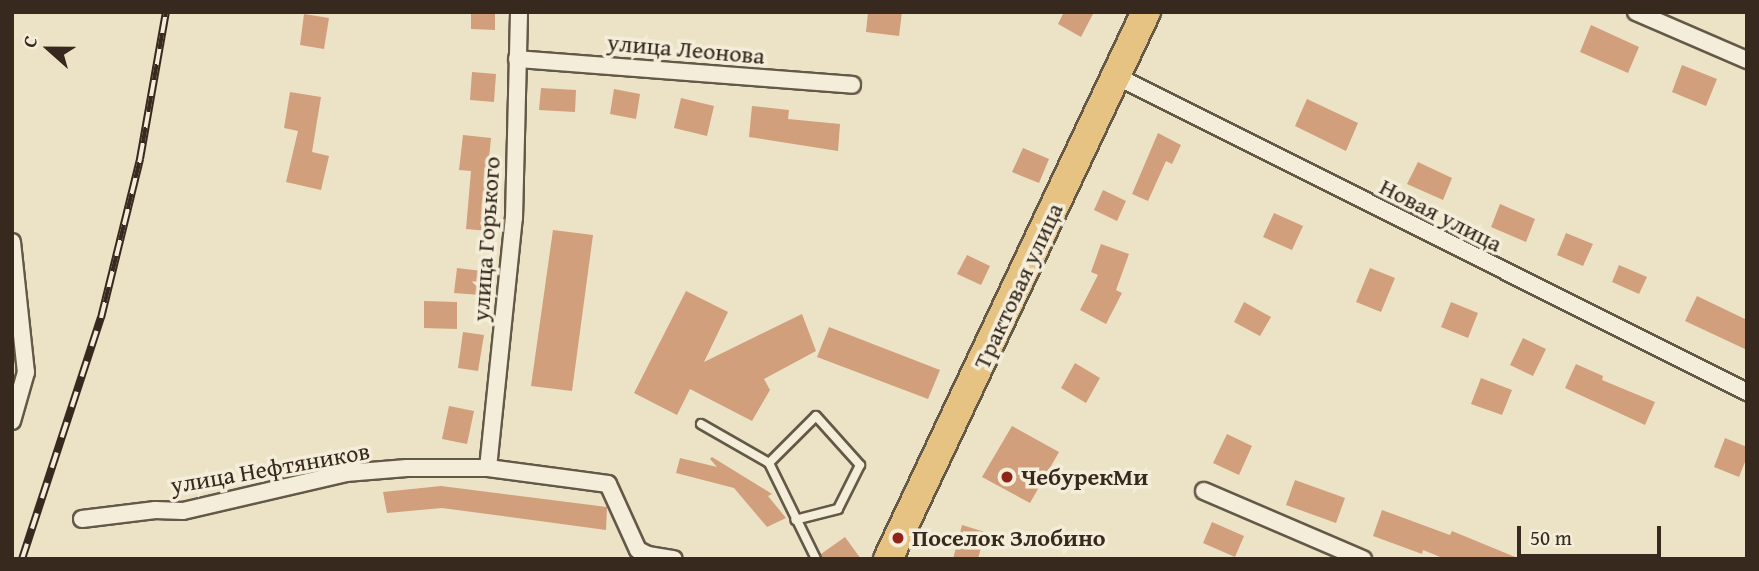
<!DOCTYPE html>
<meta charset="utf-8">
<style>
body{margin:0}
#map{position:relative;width:1759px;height:571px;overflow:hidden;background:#ece3c6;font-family:"Gentium Book Plus",serif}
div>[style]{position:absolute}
.building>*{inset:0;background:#d19f7c}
.roads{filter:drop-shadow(2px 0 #645847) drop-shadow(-2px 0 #645847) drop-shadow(0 2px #645847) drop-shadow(0 -2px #645847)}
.lane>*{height:8px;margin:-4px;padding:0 4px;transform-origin:4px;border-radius:4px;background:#f3edda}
.street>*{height:16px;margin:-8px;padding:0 8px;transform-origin:8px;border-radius:8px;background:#f3edda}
.highway>*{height:28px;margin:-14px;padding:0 14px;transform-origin:14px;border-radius:14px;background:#e6c283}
.rail>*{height:8px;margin-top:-4px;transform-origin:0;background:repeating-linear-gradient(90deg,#f3edda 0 16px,#37291d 0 32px);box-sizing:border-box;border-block:2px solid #37291d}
.dots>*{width:19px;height:19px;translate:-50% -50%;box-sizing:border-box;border:4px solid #f3edda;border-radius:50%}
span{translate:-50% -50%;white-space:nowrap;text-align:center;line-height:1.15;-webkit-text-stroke:7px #f3edda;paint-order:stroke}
.street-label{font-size:24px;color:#37291d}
.poi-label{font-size:24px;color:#37291d;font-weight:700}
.left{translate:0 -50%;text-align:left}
.frame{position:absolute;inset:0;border:14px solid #37291d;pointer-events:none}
.north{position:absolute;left:14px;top:14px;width:70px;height:70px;-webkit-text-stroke:5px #f3edda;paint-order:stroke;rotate:291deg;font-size:19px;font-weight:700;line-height:28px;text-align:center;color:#37291d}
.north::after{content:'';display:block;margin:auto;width:24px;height:32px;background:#37291d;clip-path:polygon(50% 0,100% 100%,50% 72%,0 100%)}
.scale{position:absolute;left:1517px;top:526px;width:144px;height:32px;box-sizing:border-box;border:4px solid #37291d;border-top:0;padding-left:9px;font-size:21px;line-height:24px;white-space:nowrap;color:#37291d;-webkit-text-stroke:5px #f3edda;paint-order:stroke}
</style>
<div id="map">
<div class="building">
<div style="clip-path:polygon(471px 12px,495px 12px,495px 30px,471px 29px)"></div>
<div style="clip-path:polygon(868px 12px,902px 12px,899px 36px,866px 32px)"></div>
<div style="clip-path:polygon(1064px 12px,1094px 12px,1081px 37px,1058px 24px)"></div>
<div style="clip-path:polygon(304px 14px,329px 18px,324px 49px,300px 45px)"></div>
<div style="clip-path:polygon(1591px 25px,1639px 47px,1628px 73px,1580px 52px)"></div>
<div style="clip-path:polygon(1682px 65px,1717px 79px,1706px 106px,1672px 92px)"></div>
<div style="clip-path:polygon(472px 72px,496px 74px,494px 102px,470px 100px)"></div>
<div style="clip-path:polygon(541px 88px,576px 90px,575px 112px,539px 110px)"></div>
<div style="clip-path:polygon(614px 89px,640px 94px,636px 119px,610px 114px)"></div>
<div style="clip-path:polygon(290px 92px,321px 97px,312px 152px,329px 156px,321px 190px,286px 182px,298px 131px,284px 128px)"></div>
<div style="clip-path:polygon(681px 98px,714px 106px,707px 136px,674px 128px)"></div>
<div style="clip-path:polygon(1307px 99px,1358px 123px,1346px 151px,1295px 126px)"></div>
<div style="clip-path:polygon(752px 106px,789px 110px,788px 119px,840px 124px,838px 151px,749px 137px)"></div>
<div style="clip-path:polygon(1158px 133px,1181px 145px,1172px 164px,1166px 161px,1148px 201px,1132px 194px)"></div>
<div style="clip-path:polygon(463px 135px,491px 138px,485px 199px,491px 200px,488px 231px,466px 229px,471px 171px,459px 170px)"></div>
<div style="clip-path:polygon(1023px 148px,1049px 159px,1039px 183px,1012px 172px)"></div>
<div style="clip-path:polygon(1418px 162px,1452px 178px,1443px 200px,1407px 184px)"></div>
<div style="clip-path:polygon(1103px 190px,1126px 201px,1117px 221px,1094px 210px)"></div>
<div style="clip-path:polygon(1500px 204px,1535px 219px,1526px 242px,1491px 227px)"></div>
<div style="clip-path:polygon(1274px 213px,1303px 226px,1292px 250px,1263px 237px)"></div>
<div style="clip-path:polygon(553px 230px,593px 235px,572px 391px,531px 386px)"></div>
<div style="clip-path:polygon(1566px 233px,1593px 244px,1583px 266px,1557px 255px)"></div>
<div style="clip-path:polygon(1101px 244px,1129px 254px,1116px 290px,1122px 293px,1106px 324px,1080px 310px,1098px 275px,1091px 272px)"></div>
<div style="clip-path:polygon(967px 255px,990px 266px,981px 285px,957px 274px)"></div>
<div style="clip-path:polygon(1619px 265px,1647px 277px,1639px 294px,1612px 282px)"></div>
<div style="clip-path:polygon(457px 268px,482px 271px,480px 295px,454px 293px)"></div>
<div style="clip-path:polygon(1370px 268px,1395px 278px,1381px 312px,1356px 302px)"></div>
<div style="clip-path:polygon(686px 291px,728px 312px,704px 362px,802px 314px,816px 351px,764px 379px,770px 390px,752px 421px,690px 389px,677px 415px,634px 393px)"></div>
<div style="clip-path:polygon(1697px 296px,1747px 320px,1747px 350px,1685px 321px)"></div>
<div style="clip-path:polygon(424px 301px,457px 302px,457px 329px,424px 328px)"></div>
<div style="clip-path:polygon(1244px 302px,1271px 317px,1260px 336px,1234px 322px)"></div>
<div style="clip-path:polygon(1451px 302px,1478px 313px,1468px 338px,1441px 327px)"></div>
<div style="clip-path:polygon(829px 327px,940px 370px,928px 399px,817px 357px)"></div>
<div style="clip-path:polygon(463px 332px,484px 335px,478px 371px,458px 368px)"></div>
<div style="clip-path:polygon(1523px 338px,1546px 349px,1533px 376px,1510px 365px)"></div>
<div style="clip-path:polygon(1075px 363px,1100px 378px,1086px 403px,1061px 388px)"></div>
<div style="clip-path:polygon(1576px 364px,1603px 376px,1602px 380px,1655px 402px,1645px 425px,1565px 388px)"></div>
<div style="clip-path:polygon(1481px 378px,1512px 390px,1502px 415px,1471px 404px)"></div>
<div style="clip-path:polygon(449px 406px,474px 411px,467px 444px,442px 439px)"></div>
<div style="clip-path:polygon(1012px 426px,1059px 452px,1030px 503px,982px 477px)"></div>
<div style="clip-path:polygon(1227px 434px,1252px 446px,1239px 475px,1213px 463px)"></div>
<div style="clip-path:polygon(1725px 438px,1747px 447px,1747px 457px,1739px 477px,1714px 467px)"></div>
<div style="clip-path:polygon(712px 457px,772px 494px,768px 496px,786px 518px,767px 527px,734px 488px,676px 473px,680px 458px,717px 467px,710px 459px)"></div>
<div style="clip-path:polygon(1295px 480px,1345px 498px,1336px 523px,1286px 505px)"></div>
<div style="clip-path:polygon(441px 486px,607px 507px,606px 530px,442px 508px,387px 513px,383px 492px)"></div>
<div style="clip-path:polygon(1382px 510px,1450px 535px,1452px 531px,1520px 559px,1445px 559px,1423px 550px,1422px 554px,1373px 536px)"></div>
<div style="clip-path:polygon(1212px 522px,1244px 536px,1235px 557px,1203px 543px)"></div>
<div style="clip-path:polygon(962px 525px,985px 532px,978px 559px,953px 559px)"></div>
<div style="clip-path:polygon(845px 537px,861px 559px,822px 559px,821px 554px)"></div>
</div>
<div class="roads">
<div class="lane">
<div style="left:701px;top:424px;width:78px;rotate:29.8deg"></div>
<div style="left:769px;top:463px;width:107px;rotate:63.9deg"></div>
<div style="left:769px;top:463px;width:66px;rotate:-45deg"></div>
<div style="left:816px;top:416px;width:66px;rotate:48.1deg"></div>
<div style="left:860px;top:465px;width:49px;rotate:116.6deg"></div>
<div style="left:838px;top:509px;width:44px;rotate:165.7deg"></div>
</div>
<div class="street">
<div style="left:1636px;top:12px;width:121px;rotate:23.4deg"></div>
<div style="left:517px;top:59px;width:336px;rotate:4.4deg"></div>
<div style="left:1116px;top:76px;width:706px;rotate:26.6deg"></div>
<div style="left:12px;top:242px;width:131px;rotate:83.9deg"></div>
<div style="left:26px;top:372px;width:51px;rotate:105.9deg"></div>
<div style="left:488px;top:468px;width:251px;rotate:-84.1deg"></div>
<div style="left:514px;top:218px;width:206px;rotate:-88.6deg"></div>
<div style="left:1204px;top:491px;width:173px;rotate:23.2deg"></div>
<div style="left:82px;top:519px;width:74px;rotate:-7deg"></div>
<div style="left:155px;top:510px;width:28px;rotate:2deg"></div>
<div style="left:183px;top:511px;width:167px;rotate:-13.1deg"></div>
<div style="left:346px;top:473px;width:61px;rotate:-4.7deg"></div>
<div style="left:407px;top:468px;width:81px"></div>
<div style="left:488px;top:468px;width:121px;rotate:7.6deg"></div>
<div style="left:608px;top:484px;width:72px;rotate:65.6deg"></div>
<div style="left:638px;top:550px;width:11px;rotate:27deg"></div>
<div style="left:648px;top:555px;width:26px;rotate:9deg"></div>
</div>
<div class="highway">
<div style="left:888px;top:559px;width:605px;rotate:-64.75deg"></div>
</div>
</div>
<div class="rail">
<div style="left:22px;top:559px;width:254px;rotate:-71.9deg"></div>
<div style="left:101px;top:318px;width:164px;rotate:-76.2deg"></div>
<div style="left:140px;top:159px;width:149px;rotate:-80deg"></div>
</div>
<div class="dots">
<div style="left:1007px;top:477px;background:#8f2418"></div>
<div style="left:898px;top:538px;background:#8f2418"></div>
</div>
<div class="street-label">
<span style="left:686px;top:49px;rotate:5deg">улица Леонова</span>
<span style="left:1441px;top:215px;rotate:27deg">Новая улица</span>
<span style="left:486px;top:239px;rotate:-86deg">улица Горького</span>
<span style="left:1018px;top:286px;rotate:-65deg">Трактовая улица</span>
<span style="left:270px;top:468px;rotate:-10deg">улица Нефтяников</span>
</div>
<div class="poi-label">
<span class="left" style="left:1021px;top:477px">ЧебурекМи</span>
<span class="left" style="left:912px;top:538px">Поселок Злобино</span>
</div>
<div class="frame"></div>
<div class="north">С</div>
<div class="scale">50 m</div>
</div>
